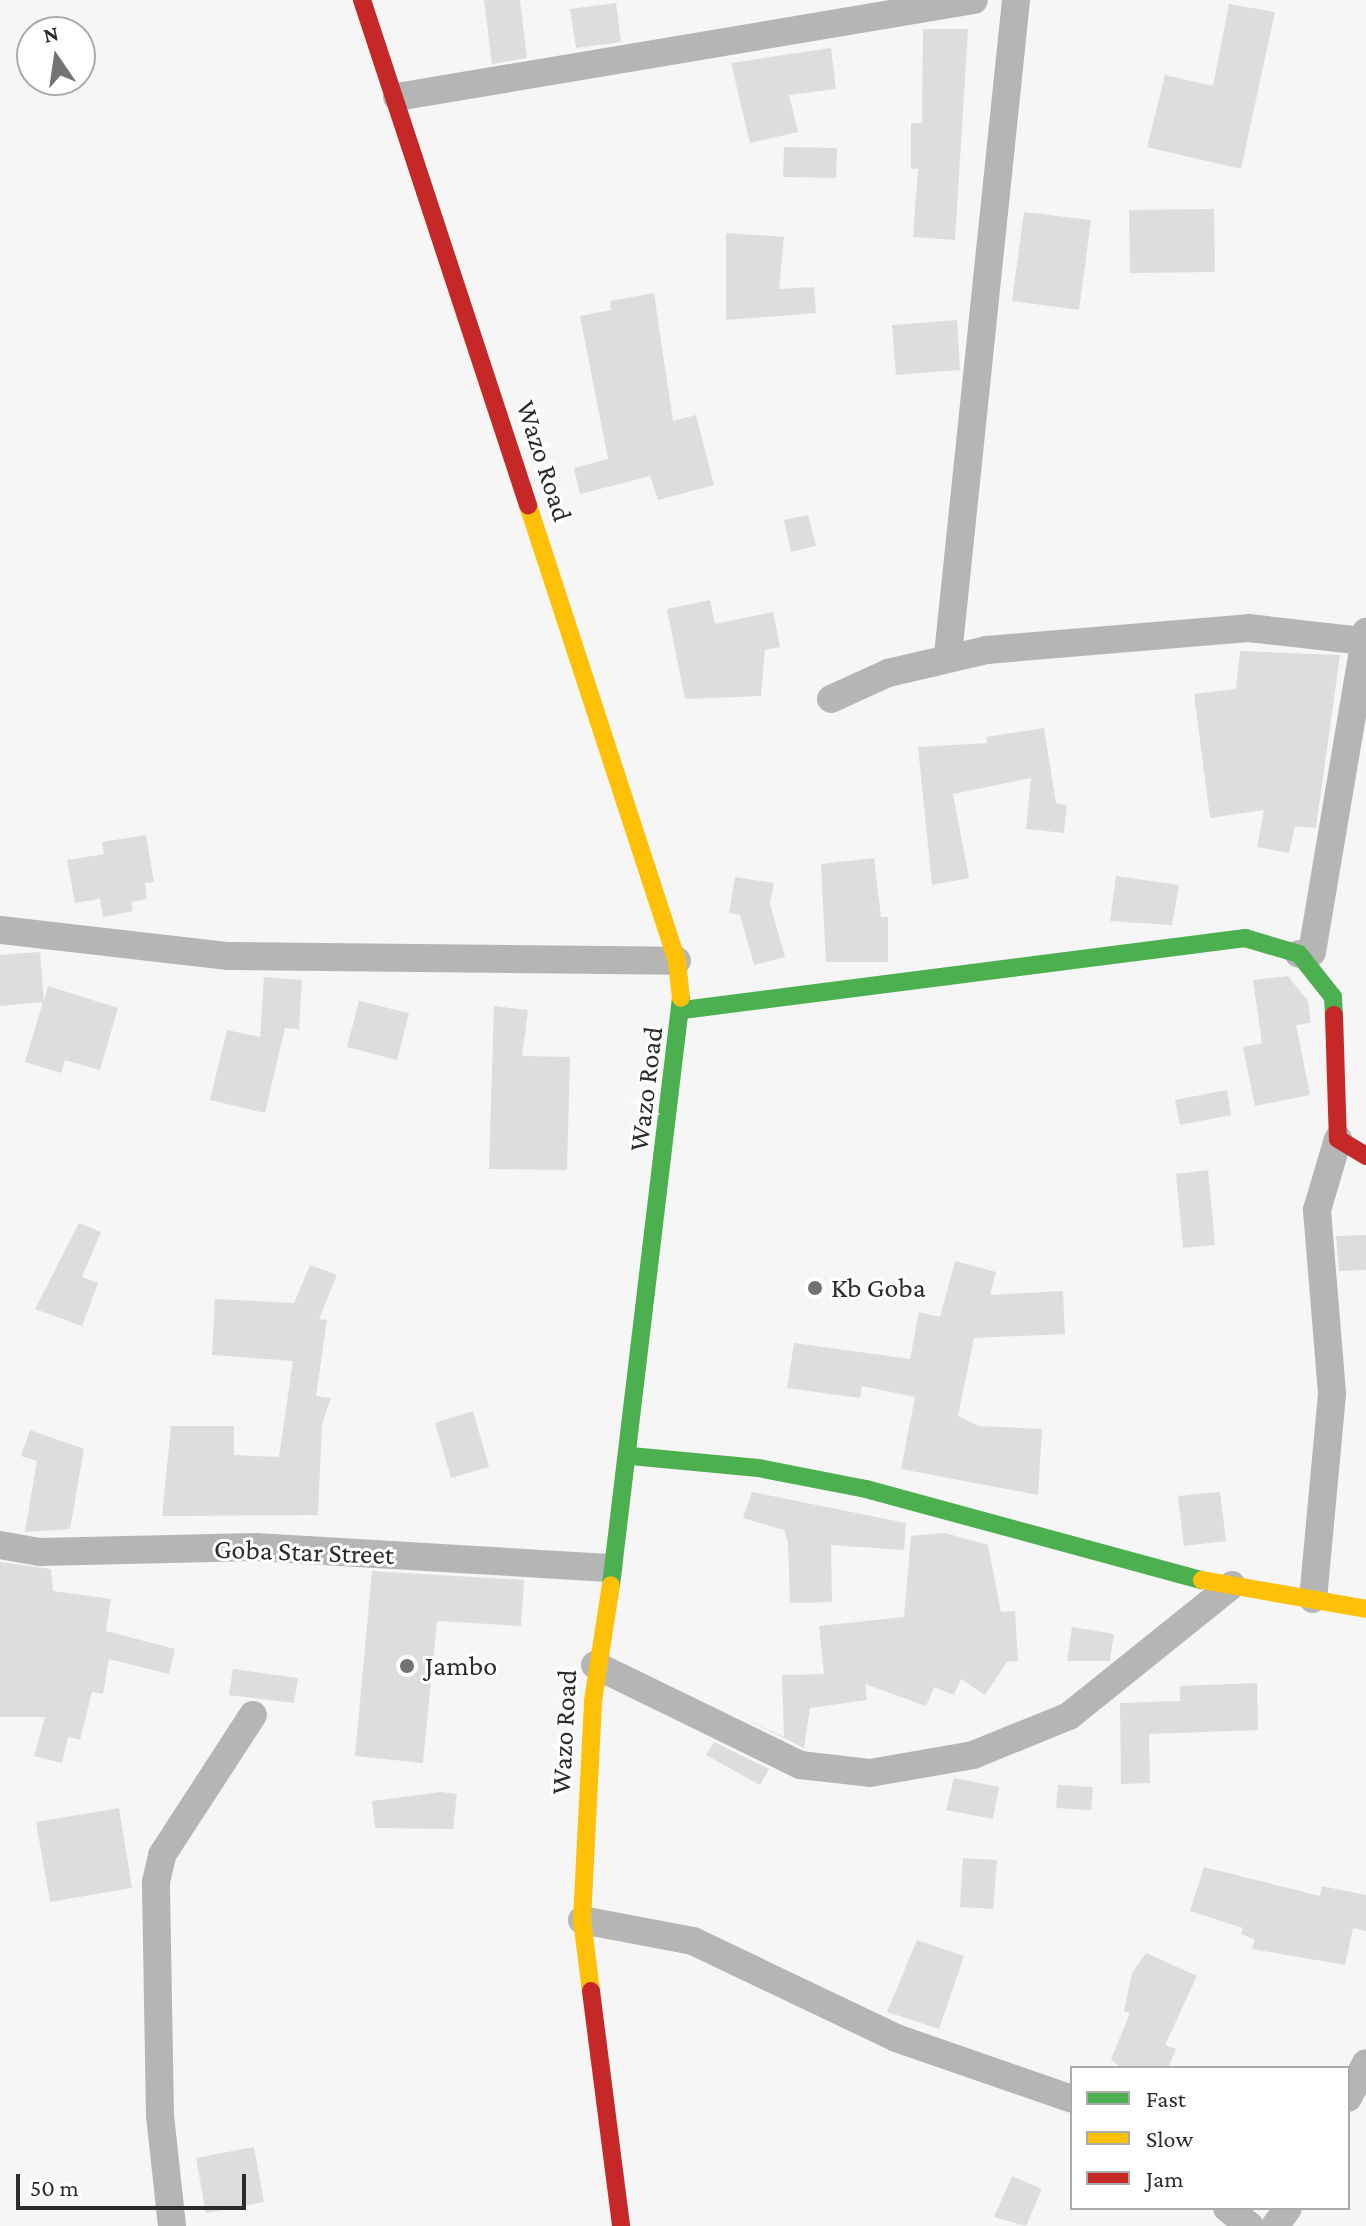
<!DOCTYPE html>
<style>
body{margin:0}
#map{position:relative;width:1366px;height:2226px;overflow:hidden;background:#f6f6f6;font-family:"Crimson Pro",serif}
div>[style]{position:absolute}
.building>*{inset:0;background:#ddd}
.street>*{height:28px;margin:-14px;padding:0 14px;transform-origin:14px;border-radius:14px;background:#b6b5b5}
.fast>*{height:18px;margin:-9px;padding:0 9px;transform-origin:9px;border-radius:9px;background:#4caf50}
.slow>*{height:18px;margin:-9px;padding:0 9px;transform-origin:9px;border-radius:9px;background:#ffc107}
.jam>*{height:18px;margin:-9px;padding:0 9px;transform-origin:9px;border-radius:9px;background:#c62828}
.dots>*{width:22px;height:22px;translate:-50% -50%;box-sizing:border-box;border:4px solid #fff;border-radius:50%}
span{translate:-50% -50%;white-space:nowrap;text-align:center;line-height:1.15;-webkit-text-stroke:6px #fff;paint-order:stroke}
.street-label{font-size:28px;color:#2c2c2d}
.poi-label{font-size:28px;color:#2c2c2d}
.left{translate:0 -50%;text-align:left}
.legend{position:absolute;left:1070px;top:2066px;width:280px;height:144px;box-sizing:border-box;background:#fff;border:2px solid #ababab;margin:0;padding:10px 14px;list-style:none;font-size:24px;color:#2c2c2d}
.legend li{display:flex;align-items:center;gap:16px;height:40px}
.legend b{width:40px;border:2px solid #ababab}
.north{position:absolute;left:16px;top:16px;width:80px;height:80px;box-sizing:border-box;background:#fff;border:2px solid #ababab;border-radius:50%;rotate:347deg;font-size:22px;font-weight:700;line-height:32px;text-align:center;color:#2c2c2d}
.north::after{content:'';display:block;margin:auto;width:28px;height:36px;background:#737373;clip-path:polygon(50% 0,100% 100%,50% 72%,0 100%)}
.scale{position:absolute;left:16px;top:2174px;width:230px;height:36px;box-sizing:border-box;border:4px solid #2c2c2d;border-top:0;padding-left:10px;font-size:24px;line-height:28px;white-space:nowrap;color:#2c2c2d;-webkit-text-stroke:6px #fff;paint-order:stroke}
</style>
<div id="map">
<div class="building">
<div style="clip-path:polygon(484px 0,520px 0,527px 58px,492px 64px)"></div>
<div style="clip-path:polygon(616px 3px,621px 42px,576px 48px,570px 9px)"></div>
<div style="clip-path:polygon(1229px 4px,1275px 12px,1241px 169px,1147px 147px,1165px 75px,1213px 86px)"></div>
<div style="clip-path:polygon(923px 29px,968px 29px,955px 240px,913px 237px,918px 169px,911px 169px,911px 123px,922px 123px)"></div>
<div style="clip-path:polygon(831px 48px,836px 89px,789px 95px,798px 132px,750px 143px,731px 63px)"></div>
<div style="clip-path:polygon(784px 147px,837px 148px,836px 178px,783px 177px)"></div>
<div style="clip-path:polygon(1214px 209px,1215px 272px,1130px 273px,1129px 210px)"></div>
<div style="clip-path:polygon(1024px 212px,1091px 220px,1079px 310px,1012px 301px)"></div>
<div style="clip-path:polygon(726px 233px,784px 237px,779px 289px,814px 287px,816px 313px,726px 320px)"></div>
<div style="clip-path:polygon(654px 293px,673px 421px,696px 415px,714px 485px,658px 500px,650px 476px,580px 494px,574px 468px,608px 459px,580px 316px,611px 310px,610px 301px)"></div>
<div style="clip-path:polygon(957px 320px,960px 370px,896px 375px,892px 325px)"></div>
<div style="clip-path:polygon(808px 515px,816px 546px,791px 552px,784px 520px)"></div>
<div style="clip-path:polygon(710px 600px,715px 624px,773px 612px,780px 647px,765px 650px,761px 696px,685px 699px,667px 609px)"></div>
<div style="clip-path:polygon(1240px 651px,1340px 655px,1316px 828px,1295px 826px,1289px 853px,1257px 847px,1264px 810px,1210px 818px,1194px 694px,1236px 689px)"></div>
<div style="clip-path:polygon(1044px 728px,1056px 803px,1067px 805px,1064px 833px,1026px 829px,1031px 778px,953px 794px,969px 878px,932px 885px,918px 747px,987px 743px,986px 737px)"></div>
<div style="clip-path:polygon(146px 835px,154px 882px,145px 883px,147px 899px,131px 902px,133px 911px,103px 917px,100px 899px,75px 903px,67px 860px,104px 854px,102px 842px)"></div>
<div style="clip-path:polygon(874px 858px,881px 917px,888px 917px,888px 962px,826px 962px,821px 864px)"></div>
<div style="clip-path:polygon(1116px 876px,1179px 885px,1172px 925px,1110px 921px)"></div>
<div style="clip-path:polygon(735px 877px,774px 883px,770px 904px,785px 957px,754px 965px,740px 915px,729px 913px)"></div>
<div style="clip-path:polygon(40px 952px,44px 1001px,48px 986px,118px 1008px,100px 1070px,65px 1060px,61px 1073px,25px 1062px,43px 1002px,0 1006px,0 955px)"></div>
<div style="clip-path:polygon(1288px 976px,1308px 1001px,1311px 1023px,1296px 1025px,1310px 1095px,1255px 1106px,1243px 1047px,1262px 1043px,1253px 980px)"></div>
<div style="clip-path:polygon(264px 977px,302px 980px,299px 1029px,285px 1028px,265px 1113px,210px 1100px,227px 1030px,260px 1037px)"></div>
<div style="clip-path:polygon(359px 1001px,409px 1013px,397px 1060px,347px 1047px)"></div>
<div style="clip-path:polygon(494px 1006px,528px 1010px,522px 1056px,570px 1057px,567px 1170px,489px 1169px)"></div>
<div style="clip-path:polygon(1227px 1090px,1231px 1115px,1180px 1125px,1175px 1100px)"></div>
<div style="clip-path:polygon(1208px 1170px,1215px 1245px,1183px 1248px,1176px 1174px)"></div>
<div style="clip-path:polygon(79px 1223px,101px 1232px,82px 1277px,98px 1283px,82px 1326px,35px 1309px)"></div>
<div style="clip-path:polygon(1366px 1235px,1366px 1270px,1339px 1271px,1336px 1236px)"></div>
<div style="clip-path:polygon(955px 1261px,996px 1272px,990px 1295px,1063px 1291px,1065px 1334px,974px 1338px,958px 1416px,979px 1426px,1042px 1429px,1038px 1495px,901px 1469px,915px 1397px,862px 1386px,860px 1398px,787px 1388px,794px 1343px,910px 1359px,919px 1312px,940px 1317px)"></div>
<div style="clip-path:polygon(310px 1265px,337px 1275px,319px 1319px,327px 1320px,316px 1396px,331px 1398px,322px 1424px,318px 1515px,162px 1516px,171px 1426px,234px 1426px,234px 1455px,279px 1457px,293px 1361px,212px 1355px,215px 1299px,294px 1303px)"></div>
<div style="clip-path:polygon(473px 1411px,489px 1467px,451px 1478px,435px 1423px)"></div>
<div style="clip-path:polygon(30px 1430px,84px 1449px,70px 1529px,25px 1532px,37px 1461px,21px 1456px)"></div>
<div style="clip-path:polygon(752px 1492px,906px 1523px,904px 1550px,831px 1545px,832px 1602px,790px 1603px,788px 1543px,784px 1530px,743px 1518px)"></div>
<div style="clip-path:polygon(1220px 1492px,1226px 1541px,1184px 1546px,1178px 1496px)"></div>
<div style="clip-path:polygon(945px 1533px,988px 1545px,1001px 1612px,1015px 1611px,1018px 1661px,1007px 1662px,985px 1695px,961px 1679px,954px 1695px,934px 1687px,926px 1706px,865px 1684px,867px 1700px,810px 1708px,804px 1748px,731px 1712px,784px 1737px,782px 1675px,824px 1674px,819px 1626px,904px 1617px,911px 1536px)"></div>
<div style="clip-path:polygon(0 1562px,51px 1569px,53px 1591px,111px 1599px,106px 1631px,175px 1649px,169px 1674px,109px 1659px,103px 1694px,92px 1692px,80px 1740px,68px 1737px,62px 1763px,34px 1756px,45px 1717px,0 1717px)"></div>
<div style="clip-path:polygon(372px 1571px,524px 1580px,521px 1626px,437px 1621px,423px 1763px,355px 1756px)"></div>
<div style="clip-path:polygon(1072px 1627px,1114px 1634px,1110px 1661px,1067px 1661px)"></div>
<div style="clip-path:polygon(233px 1669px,298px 1678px,294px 1703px,229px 1695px)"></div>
<div style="clip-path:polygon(1257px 1683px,1258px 1730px,1149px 1734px,1150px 1783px,1121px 1784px,1120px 1703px,1180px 1701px,1180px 1686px)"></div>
<div style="clip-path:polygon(714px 1742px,769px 1769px,760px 1785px,706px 1755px)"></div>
<div style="clip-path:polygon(954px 1778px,999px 1787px,993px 1819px,946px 1810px)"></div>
<div style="clip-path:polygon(1058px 1785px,1093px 1787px,1091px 1810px,1056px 1808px)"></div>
<div style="clip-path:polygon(441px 1792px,457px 1794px,453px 1829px,375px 1828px,372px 1801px)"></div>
<div style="clip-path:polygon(119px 1808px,132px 1888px,50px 1902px,36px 1822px)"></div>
<div style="clip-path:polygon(963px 1858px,997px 1860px,993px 1909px,960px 1907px)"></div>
<div style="clip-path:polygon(1204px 1867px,1320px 1896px,1322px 1886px,1366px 1895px,1366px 1931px,1353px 1928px,1345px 1965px,1252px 1949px,1255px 1940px,1241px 1934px,1243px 1928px,1190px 1911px)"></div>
<div style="clip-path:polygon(917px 1940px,964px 1956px,939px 2029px,887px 2012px)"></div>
<div style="clip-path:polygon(1146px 1953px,1197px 1976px,1165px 2045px,1176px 2049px,1168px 2068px,1121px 2068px,1111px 2059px,1130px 2013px,1124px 2012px,1132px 1973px)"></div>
<div style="clip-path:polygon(254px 2147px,264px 2202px,206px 2213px,196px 2158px)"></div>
<div style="clip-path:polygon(1012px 2176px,1042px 2189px,1026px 2226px,994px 2217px)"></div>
</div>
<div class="street">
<div style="left:397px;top:97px;width:585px;rotate:-9.54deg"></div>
<div style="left:948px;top:655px;width:659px;rotate:-84.07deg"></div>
<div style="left:831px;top:699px;width:63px;rotate:-24.5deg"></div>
<div style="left:888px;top:673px;width:102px;rotate:-13.1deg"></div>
<div style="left:987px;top:650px;width:262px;rotate:-4.8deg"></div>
<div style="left:1248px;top:628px;width:117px;rotate:6.4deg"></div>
<div style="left:0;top:930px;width:230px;rotate:6.5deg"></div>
<div style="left:229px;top:956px;width:448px;rotate:0.6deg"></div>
<div style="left:1299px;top:954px;width:13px;rotate:-9deg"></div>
<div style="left:1312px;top:952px;width:325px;rotate:-80.4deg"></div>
<div style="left:0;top:1545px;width:40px;rotate:10deg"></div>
<div style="left:39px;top:1552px;width:217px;rotate:-1.3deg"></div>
<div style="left:256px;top:1547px;width:353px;rotate:3.4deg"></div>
<div style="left:1313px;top:1599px;width:207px;rotate:-84.7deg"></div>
<div style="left:1332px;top:1393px;width:184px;rotate:-94.7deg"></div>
<div style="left:1317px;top:1210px;width:74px;rotate:-73.5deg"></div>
<div style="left:595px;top:1665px;width:228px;rotate:26deg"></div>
<div style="left:800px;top:1765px;width:70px;rotate:6.5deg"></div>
<div style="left:870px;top:1773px;width:105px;rotate:-9.9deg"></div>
<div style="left:973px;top:1755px;width:104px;rotate:-22.1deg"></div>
<div style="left:1069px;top:1716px;width:209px;rotate:-38.8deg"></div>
<div style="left:582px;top:1920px;width:113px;rotate:10.7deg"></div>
<div style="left:693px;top:1941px;width:225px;rotate:25.5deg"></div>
<div style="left:896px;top:2038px;width:186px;rotate:19.1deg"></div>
<div style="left:1348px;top:2098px;width:39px;rotate:-63deg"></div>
<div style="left:1227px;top:2208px;width:29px;rotate:38deg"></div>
<div style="left:172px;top:2226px;width:111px;rotate:-96.2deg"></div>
<div style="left:160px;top:2116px;width:234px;rotate:-91deg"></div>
<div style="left:156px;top:1882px;width:28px;rotate:-77deg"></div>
<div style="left:162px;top:1855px;width:167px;rotate:-57deg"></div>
<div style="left:1275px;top:2226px;width:22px;rotate:-54deg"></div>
</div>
<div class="fast">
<div style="left:683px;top:1010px;width:567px;rotate:-7.3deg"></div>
<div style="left:1245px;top:938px;width:56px;rotate:16.5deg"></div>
<div style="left:1299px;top:954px;width:55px;rotate:51.7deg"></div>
<div style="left:1333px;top:997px;width:18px;rotate:87deg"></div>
<div style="left:631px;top:1456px;width:128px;rotate:5.4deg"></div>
<div style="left:758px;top:1468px;width:110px;rotate:11deg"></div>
<div style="left:866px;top:1489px;width:348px;rotate:15.2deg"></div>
<div style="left:611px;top:1585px;width:591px;rotate:-83.2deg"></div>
</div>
<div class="slow">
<div style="left:528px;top:505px;width:480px;rotate:71.9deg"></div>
<div style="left:677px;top:961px;width:37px;rotate:84deg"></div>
<div style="left:1202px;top:1580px;width:167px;rotate:10deg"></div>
<div style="left:591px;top:1991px;width:72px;rotate:-97.2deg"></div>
<div style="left:582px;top:1920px;width:219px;rotate:-87.1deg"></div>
<div style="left:593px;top:1701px;width:117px;rotate:-81.2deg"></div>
</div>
<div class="jam">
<div style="left:362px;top:0;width:532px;rotate:71.8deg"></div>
<div style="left:1334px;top:1015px;width:124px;rotate:88.2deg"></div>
<div style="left:1338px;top:1139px;width:33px;rotate:31deg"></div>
<div style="left:591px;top:1991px;width:237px;rotate:82.7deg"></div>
</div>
<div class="dots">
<div style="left:815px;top:1288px;background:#737373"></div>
<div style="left:407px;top:1666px;background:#737373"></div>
</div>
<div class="street-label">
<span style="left:544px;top:461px;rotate:72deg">Wazo Road</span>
<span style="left:646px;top:1089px;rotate:-83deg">Wazo Road</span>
<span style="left:304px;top:1552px;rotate:2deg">Goba Star Street</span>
<span style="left:564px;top:1732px;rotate:-87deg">Wazo Road</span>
</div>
<div class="poi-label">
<span class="left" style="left:831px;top:1288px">Kb Goba</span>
<span class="left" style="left:425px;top:1666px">Jambo</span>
</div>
<ul class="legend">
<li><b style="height:10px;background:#4caf50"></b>Fast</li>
<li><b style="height:10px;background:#ffc107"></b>Slow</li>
<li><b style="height:10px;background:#c62828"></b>Jam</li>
</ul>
<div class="north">N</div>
<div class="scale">50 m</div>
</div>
